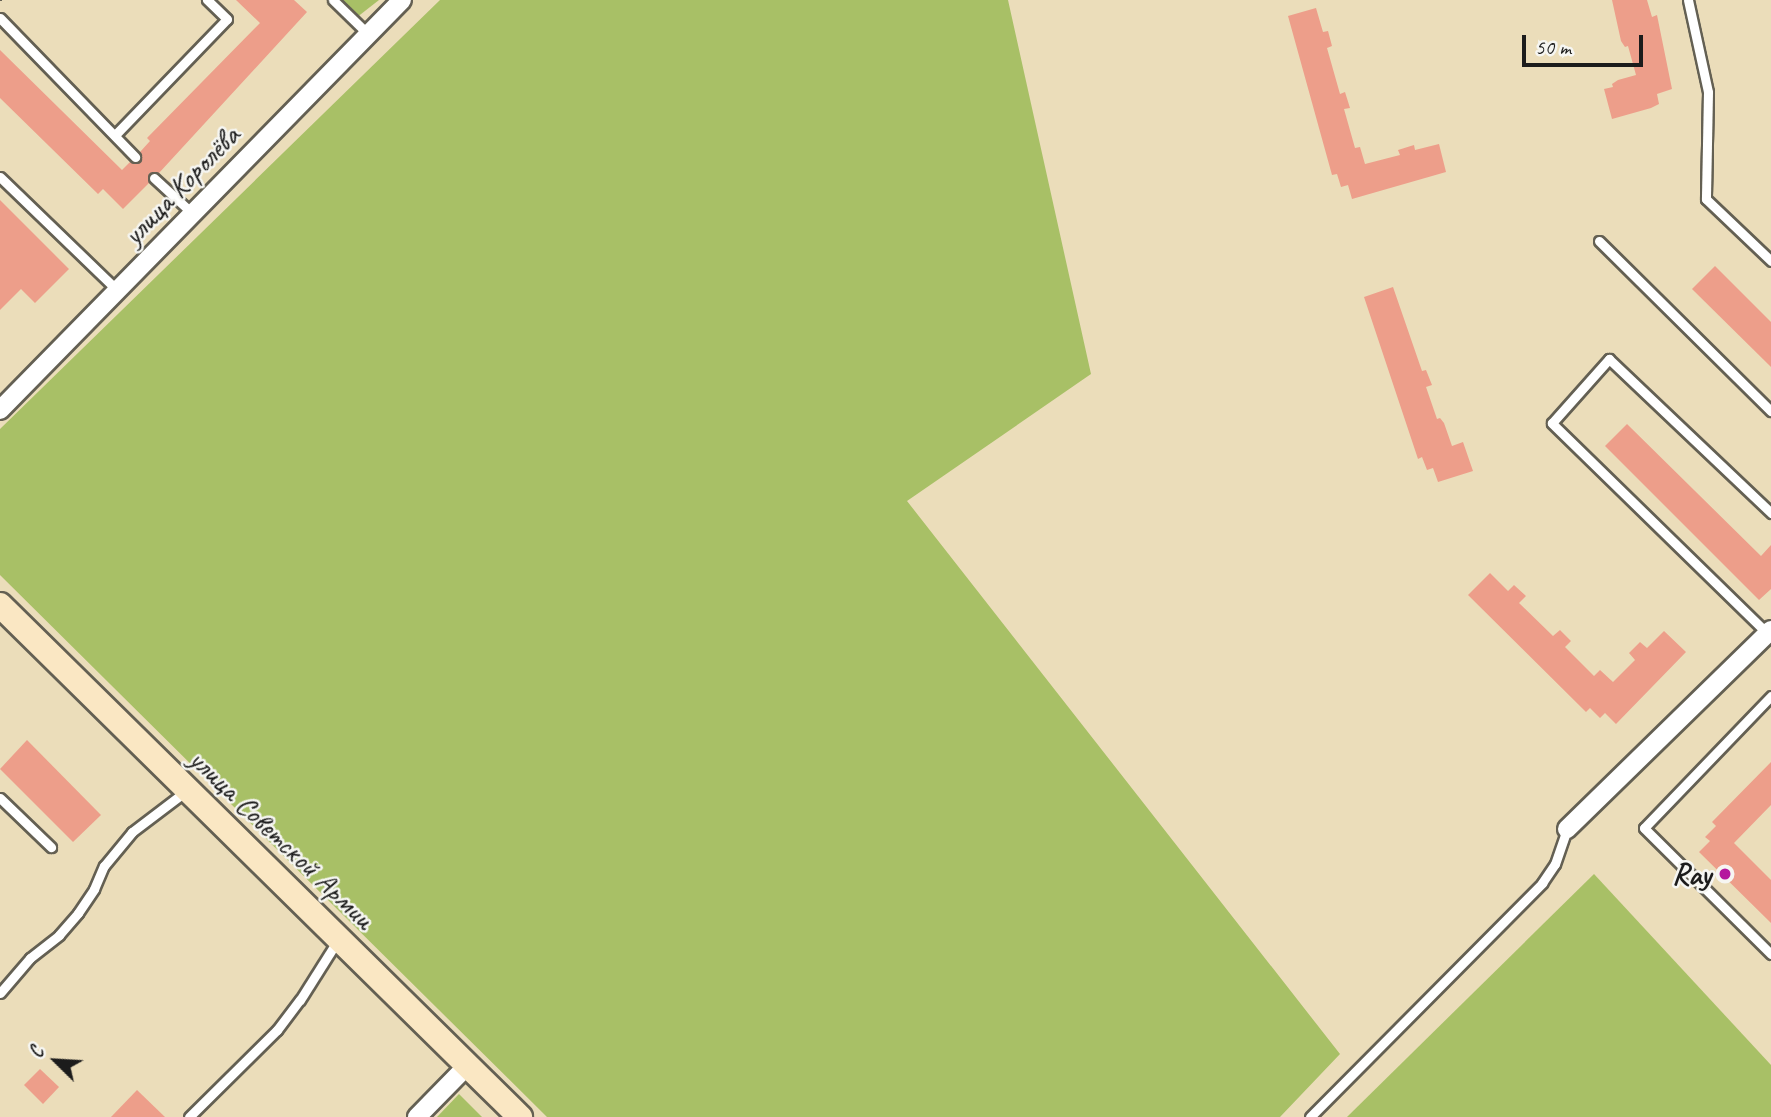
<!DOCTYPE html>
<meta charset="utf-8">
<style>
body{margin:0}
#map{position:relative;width:1771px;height:1117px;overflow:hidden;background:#ebddba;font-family:Caveat,sans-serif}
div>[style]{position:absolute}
.green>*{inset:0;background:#a8c066}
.building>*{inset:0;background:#ed9e8a}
.path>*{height:2.5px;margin-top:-1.25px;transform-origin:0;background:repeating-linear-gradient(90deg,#646053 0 2px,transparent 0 7px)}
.roads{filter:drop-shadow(2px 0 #646053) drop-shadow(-2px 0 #646053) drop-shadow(0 2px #646053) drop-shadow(0 -2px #646053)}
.service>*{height:9px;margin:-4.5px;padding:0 4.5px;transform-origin:4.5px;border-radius:4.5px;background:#fff}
.minor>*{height:18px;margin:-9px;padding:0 9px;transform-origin:9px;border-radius:9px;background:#fff}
.secondary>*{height:24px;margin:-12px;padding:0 12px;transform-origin:12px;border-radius:12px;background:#fae7c3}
.dots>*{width:19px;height:19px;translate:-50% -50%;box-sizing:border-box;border:4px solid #f6f6f2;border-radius:50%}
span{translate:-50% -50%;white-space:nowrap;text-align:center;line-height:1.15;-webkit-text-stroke:5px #f6f6f2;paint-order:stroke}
.street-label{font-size:30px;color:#1c1c1c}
.poi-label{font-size:30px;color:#1c1c1c;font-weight:700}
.right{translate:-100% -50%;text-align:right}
.north{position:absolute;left:21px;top:1026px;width:70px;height:70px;-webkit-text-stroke:5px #f6f6f2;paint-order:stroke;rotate:294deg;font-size:19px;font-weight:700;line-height:28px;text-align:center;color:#1c1c1c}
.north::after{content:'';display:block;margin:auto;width:24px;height:32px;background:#1c1c1c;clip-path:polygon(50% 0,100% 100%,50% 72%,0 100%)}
.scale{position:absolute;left:1522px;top:35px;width:121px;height:32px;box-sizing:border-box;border:4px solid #1c1c1c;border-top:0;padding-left:9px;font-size:21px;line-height:24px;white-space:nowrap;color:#1c1c1c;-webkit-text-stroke:5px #f6f6f2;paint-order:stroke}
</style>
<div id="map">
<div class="green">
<div style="clip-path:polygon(332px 0,379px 0,356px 18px)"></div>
<div style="clip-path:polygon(440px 0,1008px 0,1091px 374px,907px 501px,1340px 1054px,1280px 1117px,547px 1117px,0 575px,0 429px)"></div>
<div style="clip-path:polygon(1594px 874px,1771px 1065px,1771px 1117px,1347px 1117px)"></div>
<div style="clip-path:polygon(459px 1094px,482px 1117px,437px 1117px)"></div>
</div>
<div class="building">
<div style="clip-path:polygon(236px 0,294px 0,307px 12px,159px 173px,149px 173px,149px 183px,123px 209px,103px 189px,98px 194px,0 98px,0 50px,122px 170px,130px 162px,137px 164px,142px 158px,140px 152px,150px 141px,147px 138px,260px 23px)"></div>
<div style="clip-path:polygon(1612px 0,1647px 0,1652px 17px,1657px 15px,1672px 89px,1657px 94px,1659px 104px,1651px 108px,1612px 119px,1604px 89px,1613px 87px,1612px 84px,1618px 80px,1636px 75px,1628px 46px,1625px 47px,1621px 41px)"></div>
<div style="clip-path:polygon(1316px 8px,1323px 32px,1328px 31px,1332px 46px,1327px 48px,1340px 94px,1345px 92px,1350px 108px,1344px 109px,1355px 148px,1360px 147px,1365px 164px,1400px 155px,1398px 150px,1414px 145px,1415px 150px,1439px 144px,1446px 172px,1352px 199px,1348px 185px,1341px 187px,1337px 174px,1332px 175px,1288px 16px)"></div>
<div style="clip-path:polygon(0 200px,69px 269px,35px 303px,21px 289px,0 310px)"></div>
<div style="clip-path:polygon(1715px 266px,1771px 322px,1771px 367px,1692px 289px)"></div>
<div style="clip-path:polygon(1393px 287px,1422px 371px,1426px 370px,1432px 385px,1426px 387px,1437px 419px,1440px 418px,1444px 423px,1452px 446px,1463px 442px,1473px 471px,1438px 482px,1433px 468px,1427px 470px,1422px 457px,1418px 459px,1364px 297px)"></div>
<div style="clip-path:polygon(1627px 424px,1761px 556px,1771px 545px,1771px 589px,1759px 600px,1605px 446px)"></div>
<div style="clip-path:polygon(1490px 573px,1508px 591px,1514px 585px,1526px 596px,1519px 603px,1553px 636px,1560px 630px,1571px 641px,1565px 647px,1594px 676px,1600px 670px,1613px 682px,1635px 660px,1629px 653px,1640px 642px,1647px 648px,1664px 631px,1686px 652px,1616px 724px,1605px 713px,1600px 718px,1590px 708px,1586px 712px,1468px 595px)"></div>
<div style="clip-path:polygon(27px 740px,101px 815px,73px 842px,0 769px)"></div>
<div style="clip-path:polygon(1771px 762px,1771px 805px,1734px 843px,1771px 880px,1771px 923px,1699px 852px,1710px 841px,1705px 837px,1716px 826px,1712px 822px)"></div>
<div style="clip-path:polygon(40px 1069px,59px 1087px,43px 1104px,24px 1085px)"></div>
<div style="clip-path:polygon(137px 1090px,165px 1117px,111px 1117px)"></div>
</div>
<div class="path">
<div style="left:0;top:0;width:2px"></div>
</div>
<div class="roads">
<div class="service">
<div style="left:333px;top:0;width:49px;rotate:44.2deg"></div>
<div style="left:1688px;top:0;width:94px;rotate:77.7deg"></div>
<div style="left:1708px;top:92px;width:107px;rotate:91.1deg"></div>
<div style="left:1706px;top:199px;width:90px;rotate:43.6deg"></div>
<div style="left:0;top:18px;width:194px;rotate:45.8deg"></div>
<div style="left:115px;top:135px;width:161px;rotate:-46deg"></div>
<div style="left:227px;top:19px;width:28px;rotate:-136deg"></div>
<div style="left:0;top:177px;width:163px;rotate:44deg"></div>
<div style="left:154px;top:178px;width:52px;rotate:42.6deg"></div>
<div style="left:1599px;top:241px;width:242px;rotate:44.7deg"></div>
<div style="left:1770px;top:636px;width:305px;rotate:-135.7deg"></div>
<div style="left:1552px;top:423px;width:86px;rotate:-48.3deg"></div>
<div style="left:1609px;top:359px;width:224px;rotate:43.5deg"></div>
<div style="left:1771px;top:696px;width:183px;rotate:133.9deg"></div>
<div style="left:1644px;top:828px;width:179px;rotate:44.8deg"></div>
<div style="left:0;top:798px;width:71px;rotate:43.9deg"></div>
<div style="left:0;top:993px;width:46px;rotate:-49.4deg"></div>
<div style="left:30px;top:958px;width:37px;rotate:-38deg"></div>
<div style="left:59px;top:935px;width:29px;rotate:-49deg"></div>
<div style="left:78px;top:913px;width:29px;rotate:-56deg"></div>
<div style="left:94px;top:889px;width:25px;rotate:-67deg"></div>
<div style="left:104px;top:866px;width:44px;rotate:-50.5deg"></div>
<div style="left:132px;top:832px;width:68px;rotate:-37.2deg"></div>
<div style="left:189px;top:1117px;width:124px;rotate:-44.7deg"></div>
<div style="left:277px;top:1030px;width:38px;rotate:-53deg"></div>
<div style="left:300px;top:1000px;width:71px;rotate:-57.7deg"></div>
<div style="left:1310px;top:1117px;width:330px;rotate:-45.2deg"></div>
<div style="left:1542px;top:883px;width:23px;rotate:-56deg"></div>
<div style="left:1555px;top:864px;width:37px;rotate:-71deg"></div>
</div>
<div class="minor">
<div style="left:0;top:410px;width:574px;rotate:-45.56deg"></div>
<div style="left:1567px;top:829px;width:285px;rotate:-44.3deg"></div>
<div style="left:417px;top:1117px;width:73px;rotate:-45.6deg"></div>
</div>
<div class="secondary">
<div style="left:0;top:605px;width:730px;rotate:44.56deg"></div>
</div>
</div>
<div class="dots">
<div style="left:1725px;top:874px;background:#b5179e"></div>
</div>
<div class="street-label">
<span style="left:181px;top:185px;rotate:-46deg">улица Королёва</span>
<span style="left:282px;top:839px;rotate:44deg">улица Советской Армии</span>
</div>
<div class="poi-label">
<span class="right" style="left:1711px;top:874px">Ray</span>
</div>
<div class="north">С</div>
<div class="scale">50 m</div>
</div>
